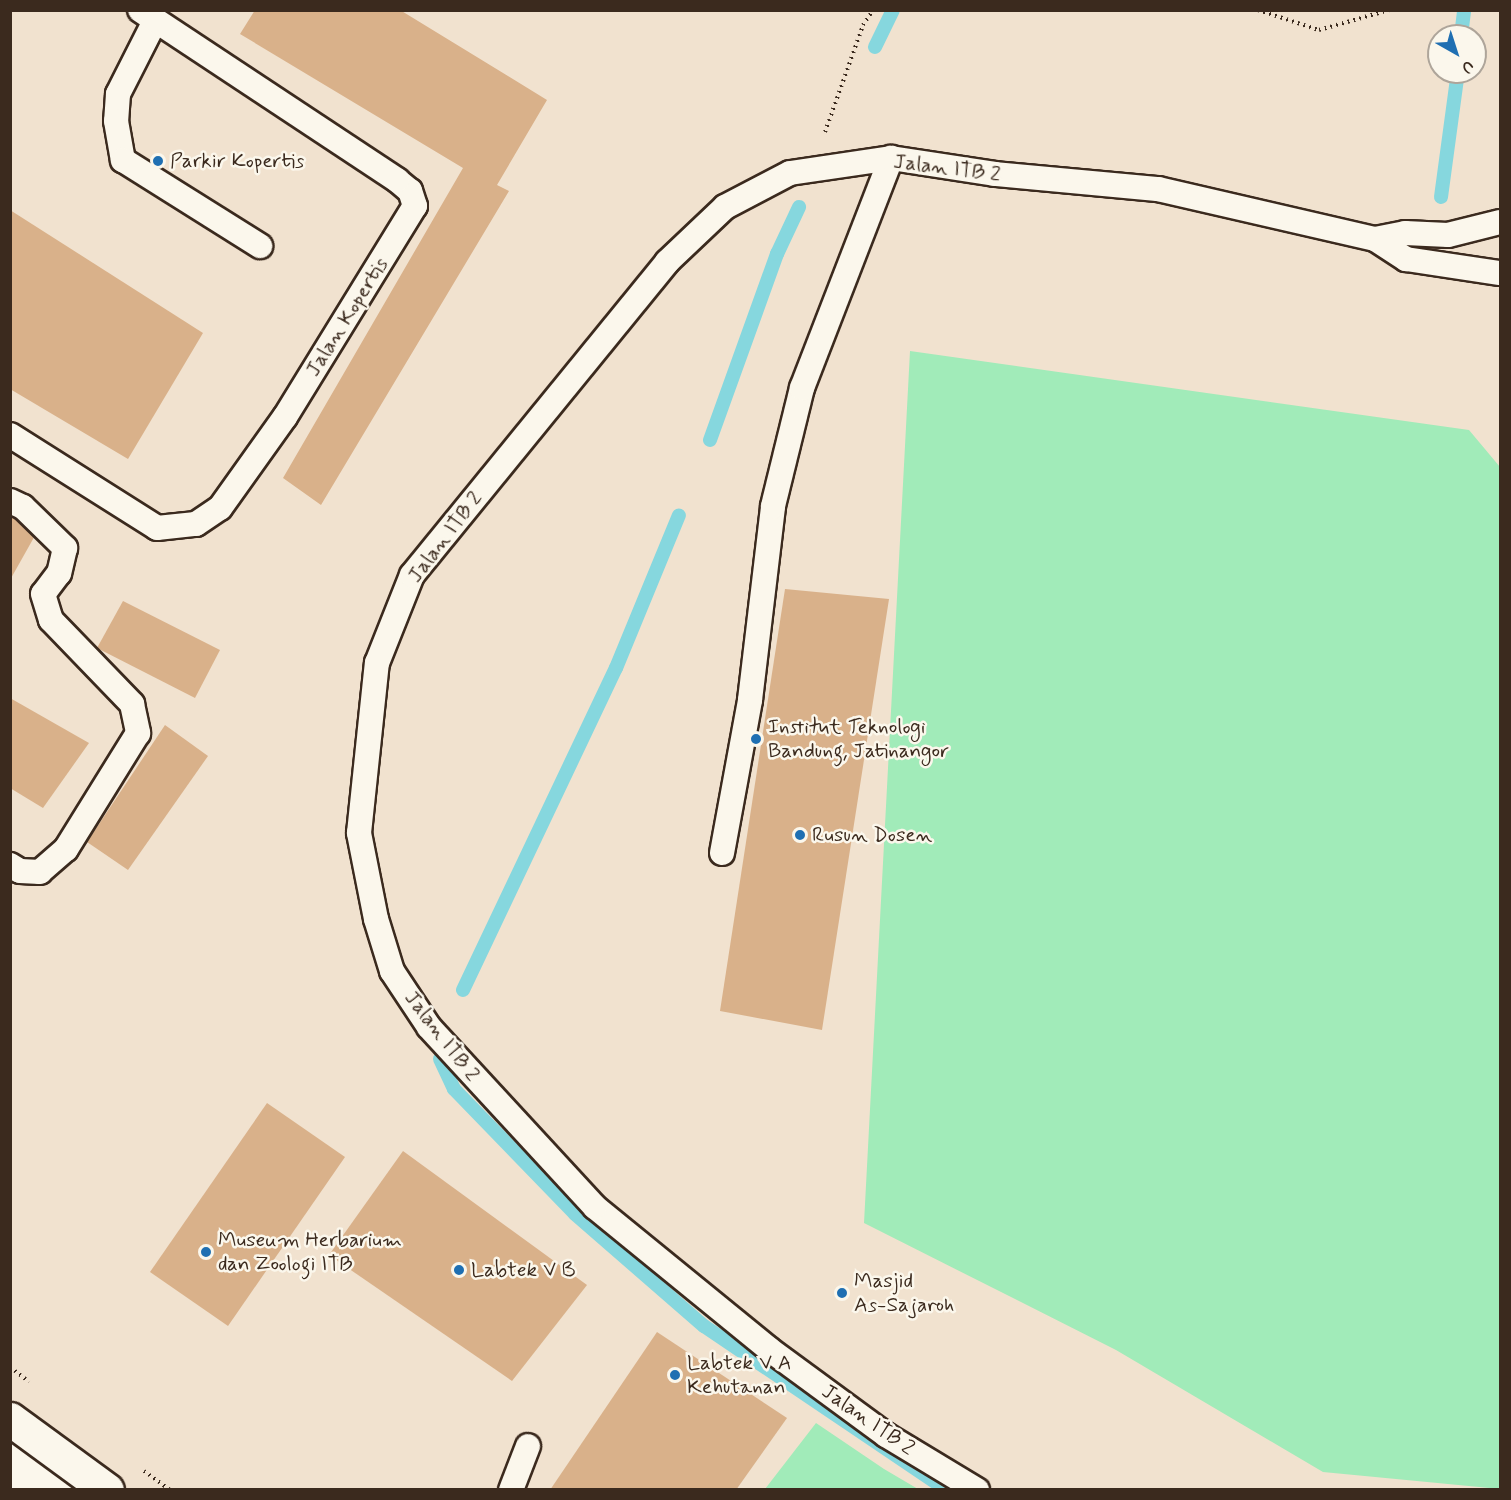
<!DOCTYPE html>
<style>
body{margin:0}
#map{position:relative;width:1511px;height:1500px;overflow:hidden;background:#fbf7ec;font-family:Mynerve,sans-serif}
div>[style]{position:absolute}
.built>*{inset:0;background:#f1e2cf}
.green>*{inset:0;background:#a1ebb9}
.stream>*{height:14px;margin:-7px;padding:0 7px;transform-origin:7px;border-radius:7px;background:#86d7de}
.building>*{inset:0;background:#d9b18a}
.path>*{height:4px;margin-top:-2px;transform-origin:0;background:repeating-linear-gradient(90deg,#3b2a1e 0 1.5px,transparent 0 6px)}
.roads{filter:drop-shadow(2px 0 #3b2a1e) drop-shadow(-2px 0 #3b2a1e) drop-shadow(0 2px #3b2a1e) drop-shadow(0 -2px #3b2a1e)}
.service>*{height:24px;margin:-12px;padding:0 12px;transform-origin:12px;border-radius:12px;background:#fbf7ec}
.secondary>*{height:33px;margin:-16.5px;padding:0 16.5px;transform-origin:16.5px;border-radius:16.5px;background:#fbf7ec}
.dots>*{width:16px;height:16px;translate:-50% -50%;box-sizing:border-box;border:3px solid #fbf7ec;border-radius:50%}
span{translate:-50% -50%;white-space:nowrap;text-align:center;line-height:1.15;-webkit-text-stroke:5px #fbf7ec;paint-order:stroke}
.poi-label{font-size:21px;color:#3b2a1e}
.left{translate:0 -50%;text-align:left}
.street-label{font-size:21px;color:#3b2a1e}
.frame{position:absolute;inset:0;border:12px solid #3b2a1e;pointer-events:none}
.north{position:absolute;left:1427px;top:24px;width:60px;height:60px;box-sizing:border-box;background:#fbf7ec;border:2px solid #aea59a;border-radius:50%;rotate:141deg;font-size:16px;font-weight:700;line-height:24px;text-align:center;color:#3b2a1e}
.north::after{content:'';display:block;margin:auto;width:21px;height:27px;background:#1f6fb2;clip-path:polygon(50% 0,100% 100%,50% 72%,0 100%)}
</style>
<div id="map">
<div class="built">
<div style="clip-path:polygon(evenodd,10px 11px,1500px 11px,1500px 1489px,121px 1489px,11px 1406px,10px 11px,1439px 36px,1475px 36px,1475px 72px,1439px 72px,1439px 36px)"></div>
</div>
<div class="green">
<div style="clip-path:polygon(910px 351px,1469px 430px,1500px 467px,1500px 1489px,1323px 1472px,1116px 1350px,864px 1223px)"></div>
<div style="clip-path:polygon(816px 1423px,884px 1469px,918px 1489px,765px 1489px)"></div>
</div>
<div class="stream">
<div style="left:1461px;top:36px;width:26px;rotate:-83deg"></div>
<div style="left:875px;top:47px;width:41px;rotate:-64.1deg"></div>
<div style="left:1441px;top:197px;width:126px;rotate:-82.3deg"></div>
<div style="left:710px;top:440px;width:198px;rotate:-70.2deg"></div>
<div style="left:777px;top:254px;width:52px;rotate:-64.9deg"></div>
<div style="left:463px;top:990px;width:357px;rotate:-64.6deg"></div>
<div style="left:616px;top:668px;width:165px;rotate:-67.6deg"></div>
<div style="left:440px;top:1059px;width:33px;rotate:65deg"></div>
<div style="left:454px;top:1089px;width:174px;rotate:45.9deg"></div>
<div style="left:575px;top:1214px;width:171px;rotate:41deg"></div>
<div style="left:704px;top:1326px;width:293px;rotate:34deg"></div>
</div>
<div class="building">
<div style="clip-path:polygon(255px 10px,400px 10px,547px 100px,497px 185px,509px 191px,321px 505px,283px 478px,463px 168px,240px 34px)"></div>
<div style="clip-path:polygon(10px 210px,203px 333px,128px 459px,10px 389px)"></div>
<div style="clip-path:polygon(10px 516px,37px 532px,10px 580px)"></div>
<div style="clip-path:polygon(785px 589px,889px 599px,822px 1030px,720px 1011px)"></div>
<div style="clip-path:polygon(123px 601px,220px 650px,195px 698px,97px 648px)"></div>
<div style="clip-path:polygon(10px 698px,89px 743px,43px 808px,10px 788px)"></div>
<div style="clip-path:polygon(165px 725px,208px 756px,128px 870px,87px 842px)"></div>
<div style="clip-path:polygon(267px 1103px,345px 1157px,228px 1326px,150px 1272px)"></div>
<div style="clip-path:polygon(403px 1151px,587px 1285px,512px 1381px,329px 1255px)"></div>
<div style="clip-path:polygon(657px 1332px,787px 1418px,736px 1490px,550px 1490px)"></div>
</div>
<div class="path">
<div style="left:1258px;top:10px;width:64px;rotate:18.2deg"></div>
<div style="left:1319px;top:30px;width:73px;rotate:-15.9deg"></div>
<div style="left:825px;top:132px;width:114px;rotate:-70.4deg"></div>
<div style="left:863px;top:25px;width:18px;rotate:-56deg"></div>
<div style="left:10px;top:1367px;width:24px;rotate:38deg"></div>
<div style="left:144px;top:1471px;width:32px;rotate:36deg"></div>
</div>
<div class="roads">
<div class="service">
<div style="left:155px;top:21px;width:82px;rotate:116.9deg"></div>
<div style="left:118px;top:94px;width:27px;rotate:94deg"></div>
<div style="left:116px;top:121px;width:40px;rotate:80deg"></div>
<div style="left:123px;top:160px;width:162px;rotate:32.1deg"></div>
<div style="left:1375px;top:239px;width:31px;rotate:-11deg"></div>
<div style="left:1405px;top:233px;width:43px;rotate:2.7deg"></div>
<div style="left:1448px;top:235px;width:54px;rotate:-14deg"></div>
<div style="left:10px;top:435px;width:174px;rotate:32.3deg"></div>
<div style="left:157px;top:528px;width:39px;rotate:-6deg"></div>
<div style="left:196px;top:524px;width:29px;rotate:-34deg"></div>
<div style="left:220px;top:508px;width:112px;rotate:-54.5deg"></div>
<div style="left:285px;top:417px;width:248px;rotate:-58.4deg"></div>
<div style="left:415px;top:206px;width:16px;rotate:-108deg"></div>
<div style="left:410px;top:191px;width:17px;rotate:-140deg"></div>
<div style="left:397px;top:180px;width:308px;rotate:-146.5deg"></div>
<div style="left:10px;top:501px;width:14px;rotate:25deg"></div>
<div style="left:23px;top:507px;width:59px;rotate:44.3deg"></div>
<div style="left:65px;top:548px;width:26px;rotate:103deg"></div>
<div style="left:59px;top:573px;width:26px;rotate:127deg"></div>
<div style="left:43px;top:594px;width:27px;rotate:73deg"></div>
<div style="left:51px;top:620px;width:117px;rotate:46deg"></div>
<div style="left:132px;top:704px;width:30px;rotate:78deg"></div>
<div style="left:138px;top:733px;width:137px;rotate:121.8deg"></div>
<div style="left:66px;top:849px;width:35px;rotate:139deg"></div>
<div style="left:40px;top:872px;width:20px;rotate:-177deg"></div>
<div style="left:20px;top:871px;width:12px;rotate:-149deg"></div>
<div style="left:722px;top:853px;width:156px;rotate:-79.6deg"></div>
<div style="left:750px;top:700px;width:195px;rotate:-83.2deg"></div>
<div style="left:773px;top:506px;width:122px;rotate:-76.2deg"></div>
<div style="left:802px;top:388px;width:247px;rotate:-68.8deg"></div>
<div style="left:511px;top:1490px;width:47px;rotate:-68.9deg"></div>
<div style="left:977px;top:1490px;width:106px;rotate:-148.9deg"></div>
<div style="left:886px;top:1435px;width:145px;rotate:-143.7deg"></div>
<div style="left:769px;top:1349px;width:225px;rotate:-140.8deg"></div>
<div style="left:595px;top:1207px;width:245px;rotate:-132.7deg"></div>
<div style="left:429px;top:1027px;width:67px;rotate:-123.5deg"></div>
<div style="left:392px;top:971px;width:54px;rotate:-107.1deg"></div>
<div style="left:376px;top:919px;width:88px;rotate:-101.2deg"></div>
<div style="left:359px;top:833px;width:171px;rotate:-84deg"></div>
<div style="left:377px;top:663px;width:95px;rotate:-68.3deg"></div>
<div style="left:412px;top:575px;width:404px;rotate:-50.8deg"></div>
<div style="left:667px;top:262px;width:80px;rotate:-43.5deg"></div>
<div style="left:725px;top:207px;width:73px;rotate:-27.6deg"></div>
<div style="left:790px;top:173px;width:102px;rotate:-8.4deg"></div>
<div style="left:891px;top:158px;width:105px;rotate:8.7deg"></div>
<div style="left:995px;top:174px;width:164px;rotate:5.3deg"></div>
<div style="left:1158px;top:189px;width:223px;rotate:13deg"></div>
<div style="left:1375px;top:239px;width:37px;rotate:33deg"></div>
<div style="left:1406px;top:259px;width:95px;rotate:8.5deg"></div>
</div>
<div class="secondary">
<div style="left:10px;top:1419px;width:120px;rotate:36.2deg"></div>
</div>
</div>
<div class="dots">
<div style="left:158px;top:161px;background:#1f6fb2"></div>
<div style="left:756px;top:739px;background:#1f6fb2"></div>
<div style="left:800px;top:835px;background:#1f6fb2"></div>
<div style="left:206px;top:1252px;background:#1f6fb2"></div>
<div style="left:459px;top:1270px;background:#1f6fb2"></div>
<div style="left:842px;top:1293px;background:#1f6fb2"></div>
<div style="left:675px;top:1375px;background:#1f6fb2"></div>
</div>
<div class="poi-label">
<span class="left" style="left:170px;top:161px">Parkir Kopertis</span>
<span class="left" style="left:768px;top:739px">Institut Teknologi<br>Bandung, Jatinangor</span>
<span class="left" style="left:812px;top:835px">Rusun Dosen</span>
<span class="left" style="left:218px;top:1252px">Museum Herbarium<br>dan Zoologi ITB</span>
<span class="left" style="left:471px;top:1270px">Labtek V B</span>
<span class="left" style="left:854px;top:1293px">Masjid<br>As-Sajaroh</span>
<span class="left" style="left:687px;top:1375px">Labtek V A<br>Kehutanan</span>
</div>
<div class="street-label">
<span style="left:947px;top:168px;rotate:7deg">Jalan ITB 2</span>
<span style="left:347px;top:317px;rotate:-58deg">Jalan Kopertis</span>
<span style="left:445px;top:537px;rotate:-53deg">Jalan ITB 2</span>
<span style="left:442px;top:1036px;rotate:52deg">Jalan ITB 2</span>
<span style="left:868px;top:1420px;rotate:35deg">Jalan ITB 2</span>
</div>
<div class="frame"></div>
<div class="north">U</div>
</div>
